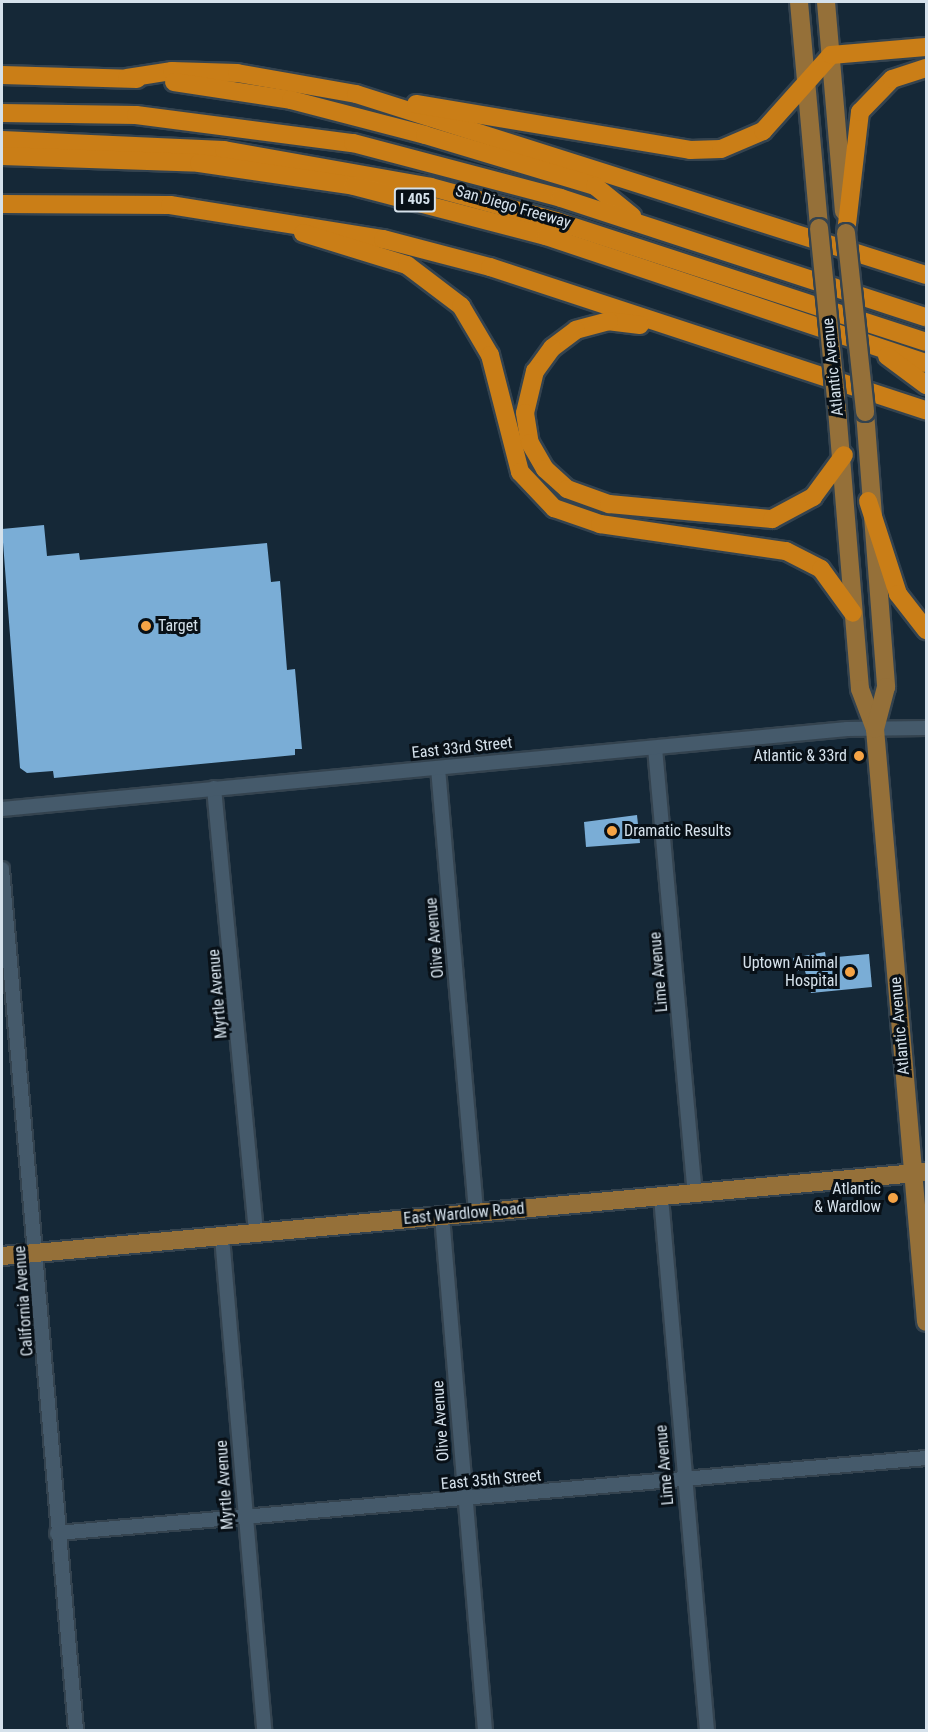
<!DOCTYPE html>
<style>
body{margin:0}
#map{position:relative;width:928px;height:1732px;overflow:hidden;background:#152837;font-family:"Roboto Condensed",sans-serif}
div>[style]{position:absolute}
.building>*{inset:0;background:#7aadd6}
.roads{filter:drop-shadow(2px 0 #34434f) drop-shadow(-2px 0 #34434f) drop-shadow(0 2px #34434f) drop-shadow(0 -2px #34434f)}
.minor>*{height:14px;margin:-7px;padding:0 7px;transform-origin:7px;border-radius:7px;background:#455a6b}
.major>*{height:18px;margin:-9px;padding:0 9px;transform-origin:9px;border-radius:9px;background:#957039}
.highway>*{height:18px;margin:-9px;padding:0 9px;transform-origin:9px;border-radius:9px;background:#ca7e17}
.bridges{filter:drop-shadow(2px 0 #34434f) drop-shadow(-2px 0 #34434f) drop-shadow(0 2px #34434f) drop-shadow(0 -2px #34434f)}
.major-bridge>*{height:18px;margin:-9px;padding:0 9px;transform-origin:9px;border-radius:9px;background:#957039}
.dots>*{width:16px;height:16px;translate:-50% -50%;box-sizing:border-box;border:3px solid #081017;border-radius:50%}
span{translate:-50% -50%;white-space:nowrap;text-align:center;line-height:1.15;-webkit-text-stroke:6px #081017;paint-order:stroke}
.shield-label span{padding:2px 4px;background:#081017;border:2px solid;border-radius:4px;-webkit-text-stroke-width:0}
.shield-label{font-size:15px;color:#d5e1eb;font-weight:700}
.street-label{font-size:16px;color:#d5e1eb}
.poi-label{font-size:16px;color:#d5e1eb}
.left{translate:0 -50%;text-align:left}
.right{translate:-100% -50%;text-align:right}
.frame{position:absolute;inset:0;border:3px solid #d5e1eb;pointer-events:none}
</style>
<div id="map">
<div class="building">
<div style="clip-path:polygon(44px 525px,47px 556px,79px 553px,80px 560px,267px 543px,271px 582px,280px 581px,287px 670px,295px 669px,302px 749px,295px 749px,295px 755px,54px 778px,53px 771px,27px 773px,20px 768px,2px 529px)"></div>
<div style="clip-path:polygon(637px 815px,640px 843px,586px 847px,584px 822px)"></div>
<div style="clip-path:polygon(825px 952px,826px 958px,869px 954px,872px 987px,811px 993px,805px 971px,794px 970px,793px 958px)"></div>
</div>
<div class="roads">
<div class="minor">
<div style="left:655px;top:748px;width:447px;rotate:84.9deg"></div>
<div style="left:438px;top:768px;width:447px;rotate:85.1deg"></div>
<div style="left:214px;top:788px;width:447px;rotate:84.6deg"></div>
<div style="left:2px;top:809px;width:849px;rotate:-5.41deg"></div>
<div style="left:847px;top:729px;width:79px;rotate:-0.7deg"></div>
<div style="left:2px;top:869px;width:864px;rotate:85.09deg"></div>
<div style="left:661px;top:1197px;width:535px;rotate:85.07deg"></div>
<div style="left:442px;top:1216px;width:516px;rotate:85.22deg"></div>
<div style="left:222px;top:1237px;width:495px;rotate:85.1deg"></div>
<div style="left:57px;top:1533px;width:872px;rotate:-4.93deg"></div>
</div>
<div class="major">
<div style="left:799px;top:2px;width:227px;rotate:84.9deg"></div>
<div style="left:826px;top:2px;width:210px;rotate:85.1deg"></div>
<div style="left:836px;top:397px;width:293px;rotate:85.3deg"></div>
<div style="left:860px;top:689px;width:43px;rotate:69.4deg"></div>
<div style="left:875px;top:729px;width:595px;rotate:85.08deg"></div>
<div style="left:865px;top:412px;width:276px;rotate:85.6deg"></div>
<div style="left:886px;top:687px;width:43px;rotate:104.7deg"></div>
<div style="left:2px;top:1256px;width:928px;rotate:-5.19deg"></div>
</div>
<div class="highway">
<div style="left:2px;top:75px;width:135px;rotate:1.7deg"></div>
<div style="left:127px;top:78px;width:46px;rotate:-8.8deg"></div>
<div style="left:172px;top:71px;width:65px;rotate:1.8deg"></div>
<div style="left:237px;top:73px;width:121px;rotate:10deg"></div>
<div style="left:356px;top:94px;width:598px;rotate:17.62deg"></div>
<div style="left:174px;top:82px;width:118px;rotate:8.7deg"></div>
<div style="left:291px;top:100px;width:138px;rotate:14.6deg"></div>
<div style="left:425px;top:135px;width:177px;rotate:16.7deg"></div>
<div style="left:595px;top:186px;width:48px;rotate:39deg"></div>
<div style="left:416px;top:104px;width:278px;rotate:9.5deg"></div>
<div style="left:690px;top:150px;width:31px;rotate:-2deg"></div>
<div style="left:721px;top:149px;width:46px;rotate:-23.2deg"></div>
<div style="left:763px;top:131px;width:102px;rotate:-48.2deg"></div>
<div style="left:831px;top:55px;width:95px;rotate:-4.8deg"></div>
<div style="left:2px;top:113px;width:134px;rotate:0.9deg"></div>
<div style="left:136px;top:115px;width:219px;rotate:7.4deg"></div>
<div style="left:353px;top:143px;width:215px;rotate:14.8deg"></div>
<div style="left:561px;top:198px;width:384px;rotate:18.1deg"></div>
<div style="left:2px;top:140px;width:222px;rotate:2.6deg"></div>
<div style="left:224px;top:150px;width:210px;rotate:10.1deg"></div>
<div style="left:431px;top:187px;width:130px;rotate:15.2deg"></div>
<div style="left:556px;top:221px;width:389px;rotate:18.1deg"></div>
<div style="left:2px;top:156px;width:197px;rotate:2deg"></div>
<div style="left:199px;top:163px;width:157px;rotate:8.4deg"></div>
<div style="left:354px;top:186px;width:198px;rotate:14.6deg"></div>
<div style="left:546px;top:236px;width:401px;rotate:18.5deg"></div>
<div style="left:2px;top:204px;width:168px;rotate:0.3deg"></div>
<div style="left:170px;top:205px;width:216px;rotate:9.1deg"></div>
<div style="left:383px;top:239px;width:111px;rotate:14.7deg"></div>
<div style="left:490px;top:267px;width:459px;rotate:18.2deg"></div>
<div style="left:303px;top:233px;width:109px;rotate:17.1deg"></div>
<div style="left:407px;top:265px;width:68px;rotate:37.2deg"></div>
<div style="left:461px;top:306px;width:57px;rotate:59.4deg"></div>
<div style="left:490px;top:355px;width:121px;rotate:75.6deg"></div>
<div style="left:520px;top:472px;width:50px;rotate:46.6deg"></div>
<div style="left:554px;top:508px;width:49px;rotate:19.2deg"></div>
<div style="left:600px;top:524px;width:188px;rotate:8.3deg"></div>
<div style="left:786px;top:551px;width:39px;rotate:27deg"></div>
<div style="left:821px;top:569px;width:54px;rotate:54deg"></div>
<div style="left:846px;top:233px;width:122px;rotate:-83.4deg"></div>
<div style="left:860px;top:112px;width:46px;rotate:-45.9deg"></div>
<div style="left:892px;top:79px;width:36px;rotate:-18deg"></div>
<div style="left:640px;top:325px;width:31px;rotate:-173deg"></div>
<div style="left:609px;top:321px;width:34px;rotate:165deg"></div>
<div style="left:576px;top:330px;width:30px;rotate:143deg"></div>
<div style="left:552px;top:348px;width:29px;rotate:126deg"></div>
<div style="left:535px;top:371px;width:43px;rotate:103.4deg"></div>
<div style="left:525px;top:413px;width:30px;rotate:81deg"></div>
<div style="left:530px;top:443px;width:30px;rotate:60deg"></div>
<div style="left:545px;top:469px;width:30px;rotate:42deg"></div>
<div style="left:567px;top:489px;width:45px;rotate:19.7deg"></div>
<div style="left:609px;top:504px;width:164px;rotate:5.3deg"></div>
<div style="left:772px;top:519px;width:47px;rotate:-28.2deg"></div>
<div style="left:813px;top:497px;width:52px;rotate:-53.6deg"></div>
<div style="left:887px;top:356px;width:49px;rotate:36.6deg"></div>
<div style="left:868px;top:501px;width:98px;rotate:72.1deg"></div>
<div style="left:898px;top:594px;width:46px;rotate:52.1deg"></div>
</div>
</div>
<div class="bridges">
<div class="major-bridge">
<div style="left:819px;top:228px;width:170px;rotate:84.3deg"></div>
<div style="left:846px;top:233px;width:180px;rotate:83.9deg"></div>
</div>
</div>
<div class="dots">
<div style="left:146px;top:626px;background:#f5a345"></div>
<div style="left:859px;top:756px;background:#f5a345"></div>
<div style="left:612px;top:831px;background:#f5a345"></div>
<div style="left:850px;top:972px;background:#f5a345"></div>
<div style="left:893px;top:1198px;background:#f5a345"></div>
</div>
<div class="shield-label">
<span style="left:415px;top:200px">I 405</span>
</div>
<div class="street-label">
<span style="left:513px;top:207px;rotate:16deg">San Diego Freeway</span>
<span style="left:833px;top:367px;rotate:-96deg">Atlantic Avenue</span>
<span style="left:462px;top:748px;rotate:-6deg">East 33rd Street</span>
<span style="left:435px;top:938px;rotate:-95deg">Olive Avenue</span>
<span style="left:659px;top:972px;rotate:-95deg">Lime Avenue</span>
<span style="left:218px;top:994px;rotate:-95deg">Myrtle Avenue</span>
<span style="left:900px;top:1026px;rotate:-95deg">Atlantic Avenue</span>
<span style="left:464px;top:1214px;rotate:-5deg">East Wardlow Road</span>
<span style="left:24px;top:1301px;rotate:-94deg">California Avenue</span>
<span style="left:441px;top:1421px;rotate:-94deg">Olive Avenue</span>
<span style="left:665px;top:1465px;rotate:-95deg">Lime Avenue</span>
<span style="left:491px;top:1480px;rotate:-5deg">East 35th Street</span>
<span style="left:225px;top:1485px;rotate:-94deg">Myrtle Avenue</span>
</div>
<div class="poi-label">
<span class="left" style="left:158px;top:626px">Target</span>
<span class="right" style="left:847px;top:756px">Atlantic &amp; 33rd</span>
<span class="left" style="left:624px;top:831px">Dramatic Results</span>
<span class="right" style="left:838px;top:972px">Uptown Animal<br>Hospital</span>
<span class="right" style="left:881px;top:1198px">Atlantic<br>&amp; Wardlow</span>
</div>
<div class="frame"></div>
</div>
